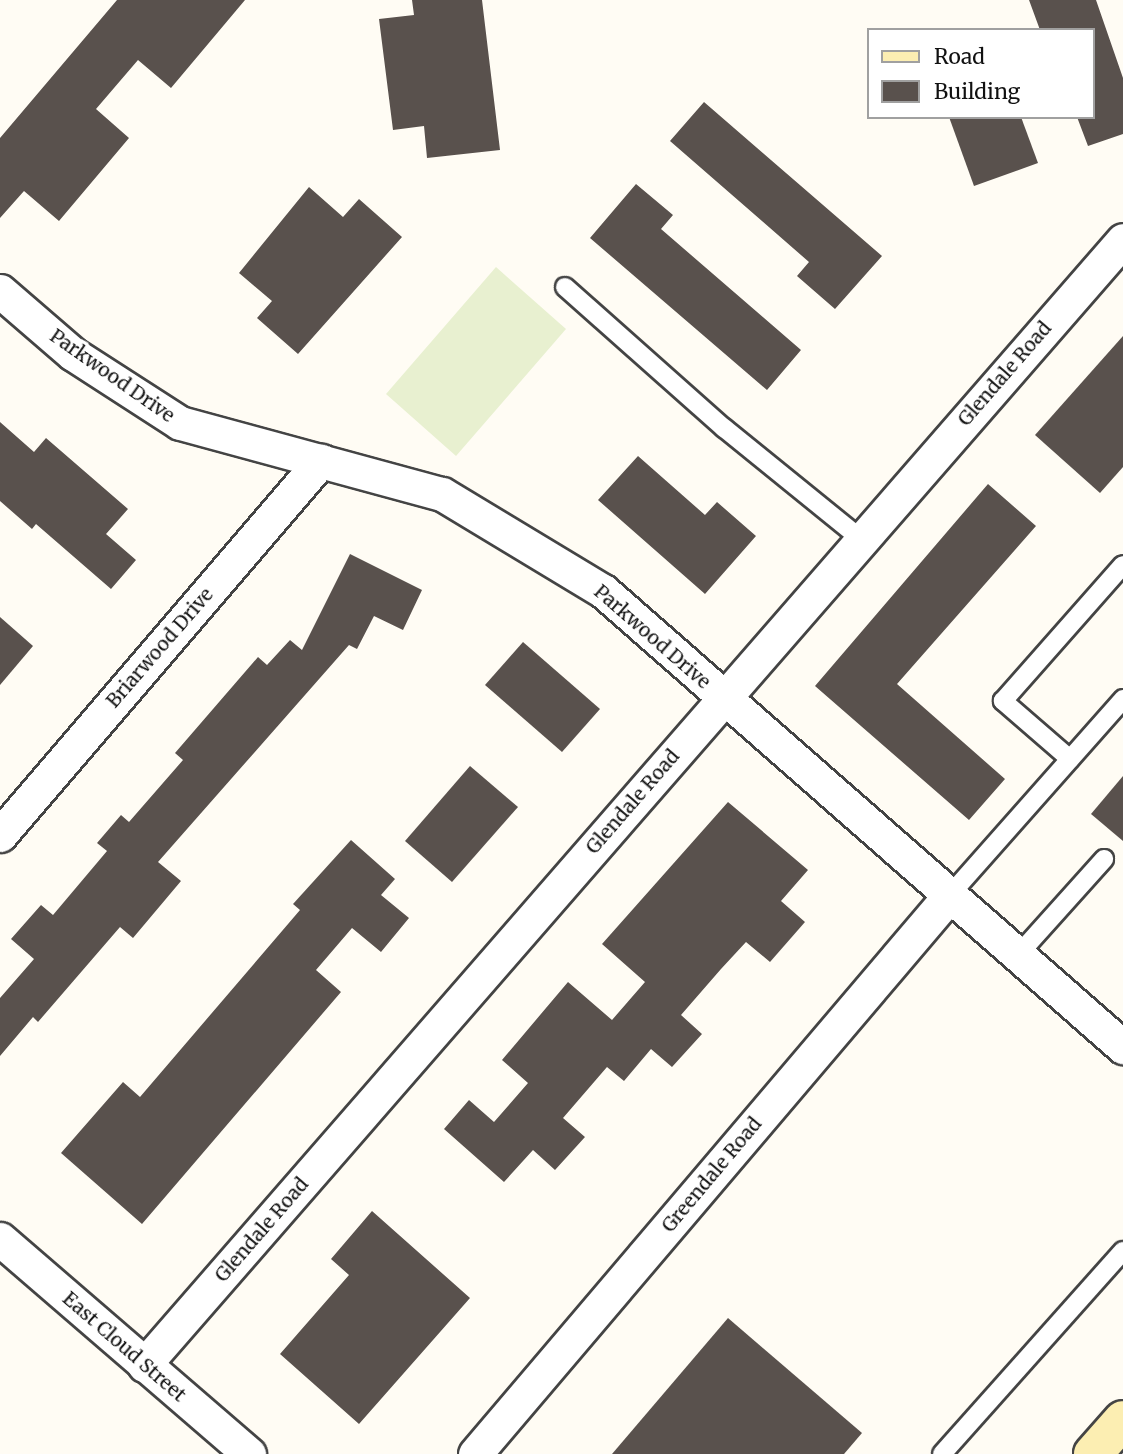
<!DOCTYPE html>
<style>
body{margin:0}
#map{position:relative;width:1123px;height:1454px;overflow:hidden;background:#fffcf4;font-family:Merriweather,serif}
div>[style]{position:absolute}
.pitch>*{inset:0;background:#e8f0d0}
.building>*{inset:0;background:#59514d}
.roads{filter:drop-shadow(2px 0 #444) drop-shadow(-2px 0 #444) drop-shadow(0 2px #444) drop-shadow(0 -2px #444)}
.lane>*{height:18px;margin:-9px;padding:0 9px;transform-origin:9px;border-radius:9px;background:#fff}
.street>*{height:33px;margin:-16.5px;padding:0 16.5px;transform-origin:16.5px;border-radius:16.5px;background:#fff}
.secondary>*{height:38px;margin:-19px;padding:0 19px;transform-origin:19px;border-radius:19px;background:#fceeb2}
span{translate:-50% -50%;white-space:nowrap;text-align:center;line-height:1.15;-webkit-text-stroke:7px #fff;paint-order:stroke}
.street-label{font-size:19px;color:#111}
.legend{position:absolute;left:867px;top:28px;width:228px;height:91px;box-sizing:border-box;background:#fff;border:2px solid #a0a0a0;margin:0;padding:9px 12px;list-style:none;font-size:21px;color:#111}
.legend li{display:flex;align-items:center;gap:14px;height:35px}
.legend b{width:35px;border:2px solid #a0a0a0}
</style>
<div id="map">
<div class="pitch">
<div style="clip-path:polygon(496px 267px,566px 329px,456px 456px,386px 394px)"></div>
</div>
<div class="building">
<div style="clip-path:polygon(117px 0,245px 0,171px 88px,138px 60px,96px 109px,129px 138px,59px 221px,24px 191px,0 218px,0 138px)"></div>
<div style="clip-path:polygon(412px 0,482px 0,500px 150px,427px 158px,424px 126px,393px 130px,379px 19px,414px 15px)"></div>
<div style="clip-path:polygon(1029px 0,1096px 0,1123px 78px,1123px 134px,1088px 146px,1077px 117px,1093px 117px,1093px 30px,1040px 30px)"></div>
<div style="clip-path:polygon(704px 102px,882px 256px,835px 309px,797px 276px,809px 262px,670px 141px)"></div>
<div style="clip-path:polygon(949px 117px,1021px 117px,1038px 163px,974px 186px)"></div>
<div style="clip-path:polygon(636px 184px,673px 215px,661px 229px,801px 350px,767px 390px,590px 238px)"></div>
<div style="clip-path:polygon(309px 187px,343px 217px,359px 199px,402px 237px,298px 354px,257px 318px,272px 301px,239px 273px)"></div>
<div style="clip-path:polygon(1123px 336px,1123px 467px,1100px 493px,1035px 435px)"></div>
<div style="clip-path:polygon(0 422px,34px 452px,46px 438px,128px 509px,106px 534px,136px 560px,111px 589px,36px 524px,32px 529px,0 501px)"></div>
<div style="clip-path:polygon(638px 456px,705px 515px,717px 502px,756px 536px,705px 594px,598px 500px)"></div>
<div style="clip-path:polygon(988px 484px,1036px 526px,897px 684px,1005px 779px,969px 820px,815px 686px)"></div>
<div style="clip-path:polygon(350px 554px,422px 590px,403px 630px,374px 616px,357px 649px,349px 645px,158px 862px,181px 881px,133px 938px,120px 927px,38px 1022px,33px 1017px,0 1056px,0 998px,34px 959px,11px 939px,41px 905px,53px 915px,107px 851px,97px 843px,121px 815px,129px 822px,183px 760px,175px 753px,258px 657px,267px 665px,290px 640px,302px 650px)"></div>
<div style="clip-path:polygon(0 617px,33px 646px,0 685px)"></div>
<div style="clip-path:polygon(523px 642px,600px 709px,562px 752px,485px 685px)"></div>
<div style="clip-path:polygon(470px 766px,518px 807px,452px 882px,405px 841px)"></div>
<div style="clip-path:polygon(1123px 776px,1123px 841px,1091px 814px)"></div>
<div style="clip-path:polygon(728px 802px,808px 870px,781px 901px,805px 922px,770px 962px,746px 942px,721px 969px,681px 1015px,702px 1034px,672px 1067px,651px 1049px,624px 1081px,607px 1067px,563px 1118px,585px 1137px,555px 1170px,533px 1150px,504px 1182px,444px 1129px,469px 1100px,494px 1122px,528px 1083px,502px 1060px,568px 982px,612px 1020px,645px 982px,602px 944px)"></div>
<div style="clip-path:polygon(351px 840px,395px 879px,381px 895px,409px 918px,381px 952px,352px 928px,316px 970px,341px 992px,142px 1224px,61px 1153px,123px 1082px,140px 1097px,300px 910px,293px 904px)"></div>
<div style="clip-path:polygon(372px 1211px,470px 1298px,359px 1424px,280px 1354px,349px 1275px,331px 1259px)"></div>
<div style="clip-path:polygon(728px 1318px,862px 1433px,844px 1454px,612px 1454px)"></div>
</div>
<div class="roads">
<div class="lane">
<div style="left:565px;top:287px;width:213px;rotate:41.6deg"></div>
<div style="left:724px;top:428px;width:176px;rotate:39deg"></div>
<div style="left:1070px;top:759px;width:89px;rotate:-139.1deg"></div>
<div style="left:1003px;top:701px;width:181px;rotate:-48.6deg"></div>
<div style="left:949px;top:896px;width:263px;rotate:-48.5deg"></div>
<div style="left:1018px;top:955px;width:129px;rotate:-48.1deg"></div>
<div style="left:942px;top:1454px;width:272px;rotate:-48.3deg"></div>
</div>
<div class="street">
<div style="left:0;top:291px;width:96px;rotate:40.8deg"></div>
<div style="left:73px;top:354px;width:127px;rotate:32.8deg"></div>
<div style="left:180px;top:423px;width:271px;rotate:15.2deg"></div>
<div style="left:442px;top:494px;width:188px;rotate:31.1deg"></div>
<div style="left:603px;top:591px;width:692px;rotate:41.25deg"></div>
<div style="left:0;top:835px;width:493px;rotate:-49.4deg"></div>
<div style="left:0;top:1239px;width:329px;rotate:40.8deg"></div>
<div style="left:144px;top:1365px;width:1491px;rotate:-48.97deg"></div>
<div style="left:475px;top:1454px;width:732px;rotate:-49.65deg"></div>
</div>
<div class="secondary">
<div style="left:1093px;top:1454px;width:45px;rotate:-48.6deg"></div>
</div>
</div>
<div class="street-label">
<span style="left:1005px;top:374px;rotate:-49deg">Glendale Road</span>
<span style="left:112px;top:376px;rotate:35deg">Parkwood Drive</span>
<span style="left:652px;top:637px;rotate:41deg">Parkwood Drive</span>
<span style="left:160px;top:648px;rotate:-49deg">Briarwood Drive</span>
<span style="left:633px;top:802px;rotate:-49deg">Glendale Road</span>
<span style="left:712px;top:1175px;rotate:-50deg">Greendale Road</span>
<span style="left:262px;top:1230px;rotate:-49deg">Glendale Road</span>
<span style="left:124px;top:1347px;rotate:41deg">East Cloud Street</span>
</div>
<ul class="legend">
<li><b style="height:9px;background:#fceeb2"></b>Road</li>
<li><b style="height:19px;background:#59514d"></b>Building</li>
</ul>
</div>
